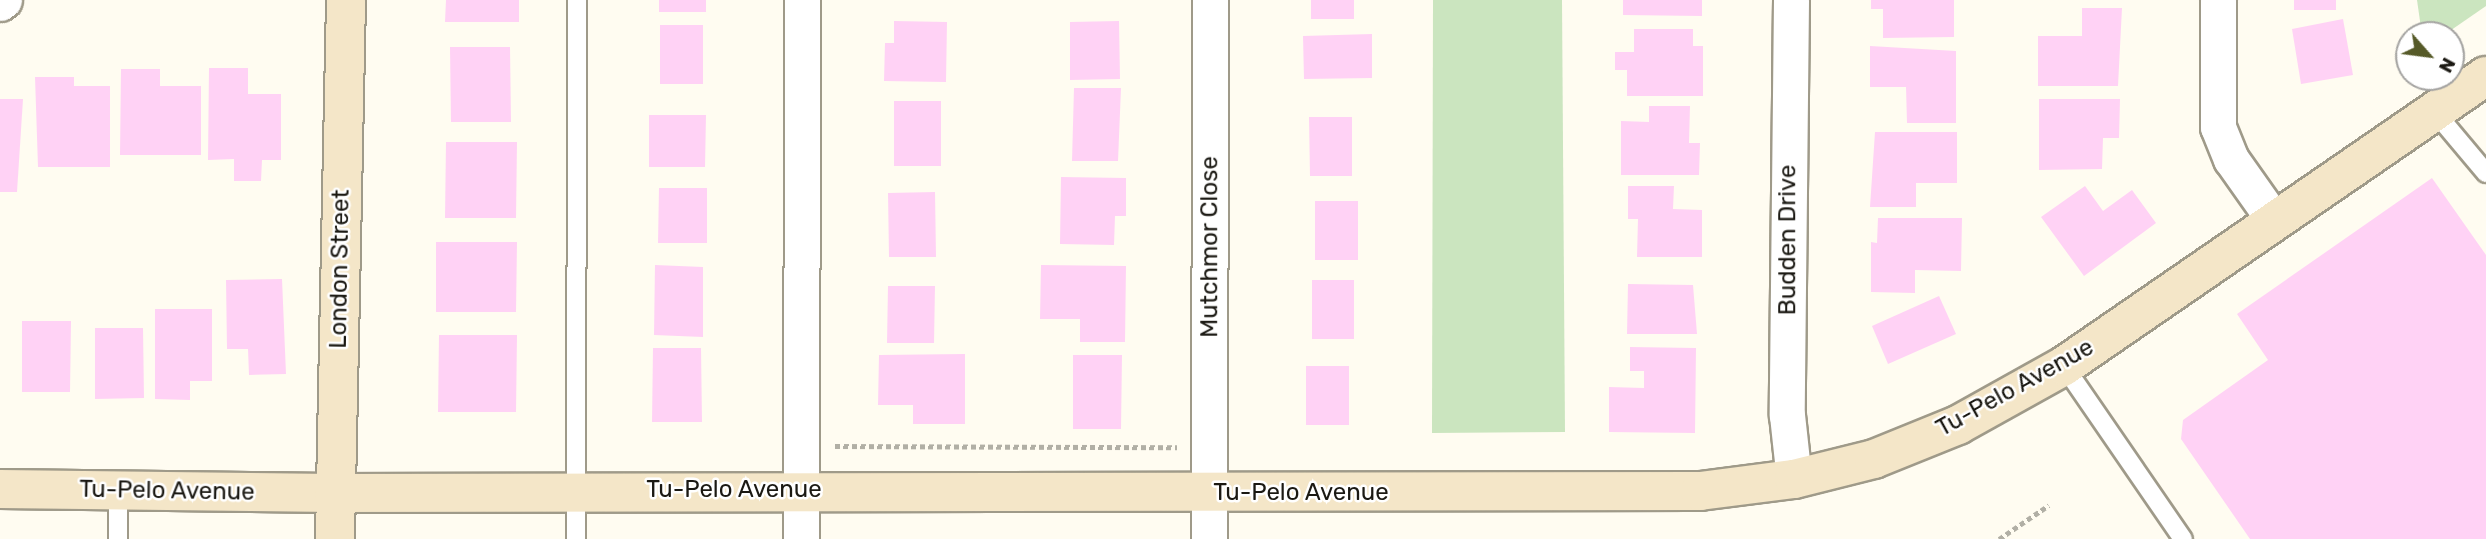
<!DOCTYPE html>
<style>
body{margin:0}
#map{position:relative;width:2486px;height:539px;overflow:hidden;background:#fffcf1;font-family:Rubik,sans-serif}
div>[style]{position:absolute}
.green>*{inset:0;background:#cbe5bf}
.building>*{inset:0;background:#ffd2f5}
.path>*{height:4.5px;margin-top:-2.25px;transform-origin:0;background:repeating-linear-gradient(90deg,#b1afa5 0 5px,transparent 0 8.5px)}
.roads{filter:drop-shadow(2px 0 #9f9a89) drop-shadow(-2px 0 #9f9a89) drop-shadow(0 2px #9f9a89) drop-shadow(0 -2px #9f9a89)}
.lane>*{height:18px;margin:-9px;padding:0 9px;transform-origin:9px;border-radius:9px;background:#fff}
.street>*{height:35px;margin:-17.5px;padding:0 17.5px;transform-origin:17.5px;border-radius:17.5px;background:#fff}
.secondary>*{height:38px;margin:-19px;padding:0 19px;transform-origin:19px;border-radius:19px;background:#f4e6c8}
span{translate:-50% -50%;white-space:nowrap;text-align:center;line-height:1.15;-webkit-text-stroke:5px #fff;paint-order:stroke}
.street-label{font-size:24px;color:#1b1913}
.north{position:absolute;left:2395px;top:21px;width:70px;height:70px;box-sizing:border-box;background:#fff;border:2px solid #a4a3a1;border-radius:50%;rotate:118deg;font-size:19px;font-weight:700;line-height:28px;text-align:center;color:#1b1913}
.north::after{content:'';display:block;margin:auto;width:24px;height:32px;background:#565a28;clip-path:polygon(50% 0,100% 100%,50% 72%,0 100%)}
</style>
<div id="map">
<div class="green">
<div style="clip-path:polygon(1433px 0,1562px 0,1565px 432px,1432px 433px)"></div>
<div style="clip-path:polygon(2417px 0,2486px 0,2486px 6px,2444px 35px,2422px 35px)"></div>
</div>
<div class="building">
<div style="clip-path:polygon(446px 0,519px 0,519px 22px,445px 22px)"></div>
<div style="clip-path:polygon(659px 0,706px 0,706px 12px,659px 12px)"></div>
<div style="clip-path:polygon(1311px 0,1354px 0,1354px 19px,1311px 19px)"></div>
<div style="clip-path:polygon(1623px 0,1702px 0,1702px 16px,1623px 15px)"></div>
<div style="clip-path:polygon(1871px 0,1954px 0,1954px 37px,1883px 38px,1883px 9px,1871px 9px)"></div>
<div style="clip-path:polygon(2294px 0,2336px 0,2336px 10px,2294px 10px)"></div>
<div style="clip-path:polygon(2082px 8px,2122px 8px,2118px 86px,2038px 86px,2038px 36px,2082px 36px)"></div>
<div style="clip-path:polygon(2343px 19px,2353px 75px,2301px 84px,2292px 29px)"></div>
<div style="clip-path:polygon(894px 21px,947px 22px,946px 82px,884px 81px,885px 43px,894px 43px)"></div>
<div style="clip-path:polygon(1119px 21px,1120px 79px,1070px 80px,1070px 22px)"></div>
<div style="clip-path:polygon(660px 25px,703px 25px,703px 84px,660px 84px)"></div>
<div style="clip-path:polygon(1634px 29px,1693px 29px,1693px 46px,1703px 46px,1703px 96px,1627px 96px,1627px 70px,1615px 70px,1615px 52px,1634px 52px)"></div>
<div style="clip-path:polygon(1372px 34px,1372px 78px,1304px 79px,1303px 36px)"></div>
<div style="clip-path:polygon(1870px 46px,1956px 51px,1956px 123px,1907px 123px,1906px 87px,1870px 87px)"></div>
<div style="clip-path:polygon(450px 47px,510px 47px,511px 122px,451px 122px)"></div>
<div style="clip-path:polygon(209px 68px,248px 68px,248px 94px,281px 94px,281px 160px,262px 160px,261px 181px,234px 181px,234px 159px,208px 160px)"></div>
<div style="clip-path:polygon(121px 69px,160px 69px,160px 86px,201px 86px,201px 155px,120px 155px)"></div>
<div style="clip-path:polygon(35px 77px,74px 77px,74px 86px,110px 86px,110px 167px,38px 167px)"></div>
<div style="clip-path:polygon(1074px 88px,1121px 88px,1118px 161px,1072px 161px)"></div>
<div style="clip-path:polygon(0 99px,23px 99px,17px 192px,0 192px)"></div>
<div style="clip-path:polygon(2039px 99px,2120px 99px,2119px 138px,2103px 138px,2102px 169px,2039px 170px)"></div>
<div style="clip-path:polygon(894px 101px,941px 101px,941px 166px,894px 166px)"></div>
<div style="clip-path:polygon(1649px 106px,1690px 106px,1689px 143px,1700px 143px,1699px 175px,1621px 175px,1621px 121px,1649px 122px)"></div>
<div style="clip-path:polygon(649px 115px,706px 115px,705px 167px,649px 167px)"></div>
<div style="clip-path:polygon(1309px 117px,1352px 117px,1352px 176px,1310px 176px)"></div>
<div style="clip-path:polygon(1875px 132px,1957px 132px,1957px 183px,1916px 183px,1916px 207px,1870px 207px)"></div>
<div style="clip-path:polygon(446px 142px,517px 142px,516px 218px,445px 218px)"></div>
<div style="clip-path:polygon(1061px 177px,1126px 178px,1126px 216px,1115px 216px,1114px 245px,1060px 244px)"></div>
<div style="clip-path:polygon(2432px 178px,2486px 255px,2486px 539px,2250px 539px,2181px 439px,2183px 420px,2268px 360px,2237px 314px)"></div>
<div style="clip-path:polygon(1628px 186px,1674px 186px,1673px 209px,1702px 210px,1702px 257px,1637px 257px,1638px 219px,1628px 219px)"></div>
<div style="clip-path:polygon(2085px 186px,2103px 211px,2132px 190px,2156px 223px,2084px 276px,2041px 217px)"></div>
<div style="clip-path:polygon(659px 188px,707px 188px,707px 243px,658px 243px)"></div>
<div style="clip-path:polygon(935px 192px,936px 257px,889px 257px,888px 193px)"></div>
<div style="clip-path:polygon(1315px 201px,1358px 201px,1358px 260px,1315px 260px)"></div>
<div style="clip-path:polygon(1878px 218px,1962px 218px,1961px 271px,1915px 270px,1915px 293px,1871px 292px,1871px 242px,1877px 243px)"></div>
<div style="clip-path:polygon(436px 242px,517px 242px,516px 312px,436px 312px)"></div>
<div style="clip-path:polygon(655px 265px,703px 267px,703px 337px,654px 335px)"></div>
<div style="clip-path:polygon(1041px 265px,1126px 266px,1125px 342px,1080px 342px,1080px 319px,1040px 319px)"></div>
<div style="clip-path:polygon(282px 279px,286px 374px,249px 375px,248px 349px,227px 349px,226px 280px)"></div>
<div style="clip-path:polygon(1312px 280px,1354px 280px,1354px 339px,1312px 339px)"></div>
<div style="clip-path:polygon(1628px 284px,1693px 285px,1697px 334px,1627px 334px)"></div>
<div style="clip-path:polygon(888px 286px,935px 286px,934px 343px,887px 343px)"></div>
<div style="clip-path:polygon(1939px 296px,1956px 334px,1888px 364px,1872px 326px)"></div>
<div style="clip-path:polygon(155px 309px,212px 309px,212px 381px,190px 381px,190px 400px,155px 399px)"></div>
<div style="clip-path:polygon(22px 321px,71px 321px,70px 392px,22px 392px)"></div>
<div style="clip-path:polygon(95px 328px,143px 328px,144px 398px,95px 399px)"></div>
<div style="clip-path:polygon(439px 335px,517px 335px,516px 412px,438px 412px)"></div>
<div style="clip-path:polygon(1630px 347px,1696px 348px,1695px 433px,1609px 432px,1609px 387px,1644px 388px,1644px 371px,1630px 371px)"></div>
<div style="clip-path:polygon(653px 348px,701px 348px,702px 422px,652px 422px)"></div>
<div style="clip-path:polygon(965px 354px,965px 424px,913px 424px,913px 405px,878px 405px,879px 355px)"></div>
<div style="clip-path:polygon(1073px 355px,1122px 355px,1121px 429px,1073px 429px)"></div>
<div style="clip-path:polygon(1306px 366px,1349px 366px,1349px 425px,1306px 425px)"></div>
</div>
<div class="path">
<div style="left:835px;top:446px;width:342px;rotate:0.2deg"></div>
<div style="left:1999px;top:539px;width:60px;rotate:-34.2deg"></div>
</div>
<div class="roads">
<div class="lane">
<div style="left:2434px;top:111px;width:81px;rotate:50deg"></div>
<div style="left:2064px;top:366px;width:210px;rotate:55.5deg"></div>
<div style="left:118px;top:539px;width:49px;rotate:-90deg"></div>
<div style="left:576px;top:539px;width:539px;rotate:-89.89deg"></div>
</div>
<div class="street">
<div style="left:1791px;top:0;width:415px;rotate:90.6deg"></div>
<div style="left:1787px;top:415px;width:64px;rotate:83.8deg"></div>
<div style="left:2218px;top:0;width:127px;rotate:90deg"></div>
<div style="left:2218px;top:127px;width:35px;rotate:68deg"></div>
<div style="left:2231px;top:159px;width:75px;rotate:54.8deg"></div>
<div style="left:0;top:3px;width:5px;rotate:-37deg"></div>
<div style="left:801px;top:539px;width:539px;rotate:-89.89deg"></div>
<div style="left:1209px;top:539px;width:539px;rotate:-89.89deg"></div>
</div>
<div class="secondary">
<div style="left:0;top:489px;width:334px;rotate:0.7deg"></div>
<div style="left:334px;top:493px;width:1366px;rotate:-0.08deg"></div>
<div style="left:1700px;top:491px;width:95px;rotate:-7.3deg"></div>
<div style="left:1794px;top:479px;width:82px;rotate:-14deg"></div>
<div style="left:1874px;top:459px;width:91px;rotate:-22deg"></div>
<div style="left:1958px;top:425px;width:121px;rotate:-29.1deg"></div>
<div style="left:2064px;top:366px;width:512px;rotate:-34.5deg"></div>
<div style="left:335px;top:539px;width:539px;rotate:-88.83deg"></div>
</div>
</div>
<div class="street-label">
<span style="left:1788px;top:240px;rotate:-90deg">Budden Drive</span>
<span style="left:1210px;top:247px;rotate:-90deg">Mutchmor Close</span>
<span style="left:340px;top:269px;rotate:-89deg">London Street</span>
<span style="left:2015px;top:388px;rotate:-29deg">Tu-Pelo Avenue</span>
<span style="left:734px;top:490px">Tu-Pelo Avenue</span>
<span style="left:167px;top:491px;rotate:1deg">Tu-Pelo Avenue</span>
<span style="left:1301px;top:493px">Tu-Pelo Avenue</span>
</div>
<div class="north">N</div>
</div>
